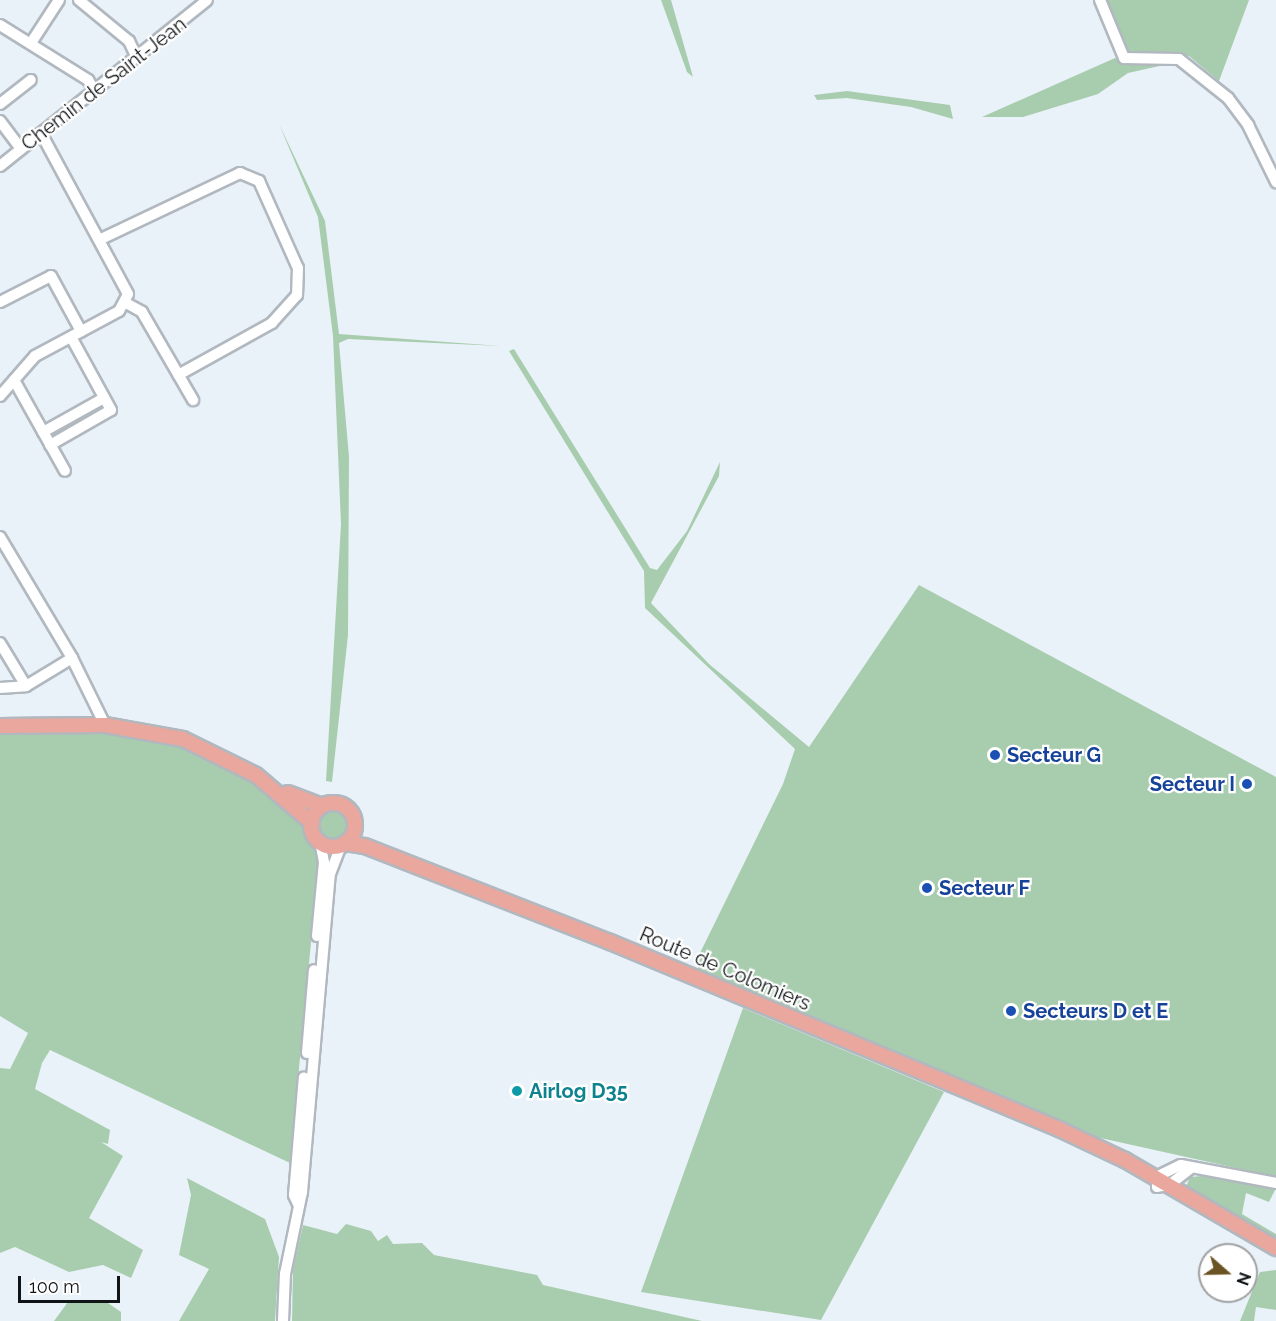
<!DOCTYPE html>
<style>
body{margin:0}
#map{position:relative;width:1276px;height:1321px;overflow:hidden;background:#eaf2f9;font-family:Raleway,sans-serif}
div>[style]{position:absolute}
.green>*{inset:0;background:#a8cdae}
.round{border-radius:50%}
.roads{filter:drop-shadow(2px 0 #b1b8bf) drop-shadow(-2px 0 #b1b8bf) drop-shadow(0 2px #b1b8bf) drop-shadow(0 -2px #b1b8bf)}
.minor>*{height:10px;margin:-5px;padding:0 5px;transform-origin:5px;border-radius:5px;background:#fff}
.major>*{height:14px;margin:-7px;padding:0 7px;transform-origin:7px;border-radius:7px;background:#e9a79d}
.major>.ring{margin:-7px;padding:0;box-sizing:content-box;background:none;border:14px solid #e9a79d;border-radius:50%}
.dots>*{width:16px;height:16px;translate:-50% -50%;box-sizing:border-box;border:3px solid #fff;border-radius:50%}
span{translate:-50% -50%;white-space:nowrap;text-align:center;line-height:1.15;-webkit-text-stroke:4.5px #fff;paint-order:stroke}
.street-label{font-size:20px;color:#111416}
.transit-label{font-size:20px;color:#164399;font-weight:700}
.left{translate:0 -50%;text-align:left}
.right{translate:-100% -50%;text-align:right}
.culture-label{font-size:20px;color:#0d838f;font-weight:700}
.north{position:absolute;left:1198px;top:1243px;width:60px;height:60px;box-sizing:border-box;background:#fff;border:2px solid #a0a1a2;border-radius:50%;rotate:110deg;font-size:16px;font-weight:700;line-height:24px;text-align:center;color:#111416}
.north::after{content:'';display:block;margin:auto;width:21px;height:27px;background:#6a5424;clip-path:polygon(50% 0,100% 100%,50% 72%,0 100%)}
.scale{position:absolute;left:18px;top:1276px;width:102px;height:27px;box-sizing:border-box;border:3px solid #111416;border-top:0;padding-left:8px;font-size:18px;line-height:21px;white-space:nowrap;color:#111416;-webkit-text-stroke:4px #fff;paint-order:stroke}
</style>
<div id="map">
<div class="green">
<div style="clip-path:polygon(661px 0,671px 0,693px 77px,687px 72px)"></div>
<div style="clip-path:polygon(1104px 0,1249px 0,1219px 81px,1189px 56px,1142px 60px,1122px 52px)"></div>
<div style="clip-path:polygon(1115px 58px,1136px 65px,1173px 63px,1128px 73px,1098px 94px,1023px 117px,982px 117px)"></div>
<div style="clip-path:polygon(847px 91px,950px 105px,953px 119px,911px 107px,847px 98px,817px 100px,814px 95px)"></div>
<div style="clip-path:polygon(279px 124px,325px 221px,339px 334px,500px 346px,348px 339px,339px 343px,349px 457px,348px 635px,332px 782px,326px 781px,341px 524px,333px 336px,318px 217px)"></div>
<div style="clip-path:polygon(514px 349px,650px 568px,657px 570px,687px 531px,720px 462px,719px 476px,651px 603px,709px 664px,809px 747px,919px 585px,1276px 777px,1276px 1177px,1096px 1137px,698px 970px,700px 953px,783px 784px,795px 749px,645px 608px,644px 571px,509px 351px)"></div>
<div style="clip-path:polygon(87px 730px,164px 740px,251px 780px,303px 820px,319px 859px,290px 1163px,50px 1050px,42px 1063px,35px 1089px,110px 1130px,108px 1144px,101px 1142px,123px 1156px,89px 1218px,143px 1250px,131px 1278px,103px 1265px,69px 1272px,15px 1247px,0 1253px,0 1068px,10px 1069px,28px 1033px,0 1016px,0 731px)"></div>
<div class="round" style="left:318px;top:809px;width:32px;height:32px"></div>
<div style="clip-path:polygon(743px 1008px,944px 1092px,821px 1320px,641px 1292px)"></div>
<div style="clip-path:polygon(1201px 1176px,1276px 1188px,1269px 1202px,1246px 1193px,1242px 1214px,1276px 1234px,1276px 1240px,1186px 1187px,1190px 1177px)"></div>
<div style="clip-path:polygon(187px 1178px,265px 1219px,279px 1257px,275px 1321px,179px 1321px,209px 1269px,179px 1255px,191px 1195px)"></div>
<div style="clip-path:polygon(346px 1224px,371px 1231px,378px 1241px,387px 1235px,393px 1244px,422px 1243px,434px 1255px,537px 1275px,543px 1285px,702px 1321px,292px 1321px,293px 1270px,303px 1225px,337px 1234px)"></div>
<div style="clip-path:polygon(1276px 1270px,1276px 1310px,1256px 1307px,1254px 1321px,1240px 1321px,1260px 1272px)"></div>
<div style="clip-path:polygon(68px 1302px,108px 1303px,121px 1312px,121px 1321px,54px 1321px)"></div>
</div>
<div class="roads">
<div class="minor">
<div style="left:79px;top:0;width:65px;rotate:39.4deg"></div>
<div style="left:129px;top:41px;width:19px;rotate:65deg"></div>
<div style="left:1100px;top:0;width:63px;rotate:67.5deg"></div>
<div style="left:1124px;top:58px;width:55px;rotate:1deg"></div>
<div style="left:1179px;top:59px;width:63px;rotate:38.5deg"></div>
<div style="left:1228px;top:98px;width:34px;rotate:53deg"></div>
<div style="left:1248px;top:125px;width:64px;rotate:63.8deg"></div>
<div style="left:0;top:25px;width:104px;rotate:32deg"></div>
<div style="left:88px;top:80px;width:13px;rotate:58deg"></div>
<div style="left:31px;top:43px;width:51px;rotate:-56.9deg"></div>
<div style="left:0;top:104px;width:39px;rotate:-38deg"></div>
<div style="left:0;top:121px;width:35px;rotate:53deg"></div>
<div style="left:0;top:166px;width:265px;rotate:-38.7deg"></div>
<div style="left:101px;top:239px;width:154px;rotate:-25.4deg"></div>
<div style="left:240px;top:173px;width:21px;rotate:23deg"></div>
<div style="left:259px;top:181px;width:95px;rotate:65.9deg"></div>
<div style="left:298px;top:268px;width:27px;rotate:92deg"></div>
<div style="left:297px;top:295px;width:38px;rotate:132deg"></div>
<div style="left:272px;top:323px;width:107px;rotate:151deg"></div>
<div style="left:0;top:302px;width:57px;rotate:-27deg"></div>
<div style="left:51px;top:276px;width:63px;rotate:61.4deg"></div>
<div style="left:126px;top:303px;width:18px;rotate:29deg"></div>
<div style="left:142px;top:312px;width:102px;rotate:59.9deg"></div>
<div style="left:14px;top:380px;width:104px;rotate:60.7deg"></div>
<div style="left:0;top:396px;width:53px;rotate:-48.8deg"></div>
<div style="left:35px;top:356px;width:95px;rotate:-28.2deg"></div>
<div style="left:119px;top:311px;width:19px;rotate:-62deg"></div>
<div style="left:128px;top:294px;width:183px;rotate:-118.4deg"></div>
<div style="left:43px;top:432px;width:70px;rotate:-29.1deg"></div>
<div style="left:50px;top:445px;width:70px;rotate:-29.8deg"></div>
<div style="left:111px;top:410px;width:83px;rotate:-118.7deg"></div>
<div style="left:0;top:537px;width:141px;rotate:59.2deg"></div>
<div style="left:0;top:643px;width:50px;rotate:58.8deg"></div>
<div style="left:0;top:688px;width:26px;rotate:-4deg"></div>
<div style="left:26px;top:686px;width:54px;rotate:-31.3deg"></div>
<div style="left:72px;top:658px;width:75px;rotate:63.8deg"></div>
<div style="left:317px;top:936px;width:74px;rotate:-84.6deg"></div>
<div style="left:324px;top:862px;width:21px;rotate:-101deg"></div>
<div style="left:307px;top:1053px;width:83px;rotate:-85.2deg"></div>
<div style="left:1191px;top:1168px;width:28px;rotate:142deg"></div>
<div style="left:1169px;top:1185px;width:12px;rotate:171deg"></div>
<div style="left:1157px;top:1187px;width:11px;rotate:-85deg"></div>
<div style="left:1158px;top:1176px;width:25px;rotate:-26deg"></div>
<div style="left:1181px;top:1165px;width:97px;rotate:10.7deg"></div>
<div style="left:298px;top:1204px;width:10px;rotate:-114deg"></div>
<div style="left:294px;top:1195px;width:118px;rotate:-85.2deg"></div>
<div style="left:283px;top:1321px;width:47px;rotate:-87.6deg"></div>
<div style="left:285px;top:1274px;width:84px;rotate:-78.3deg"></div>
<div style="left:302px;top:1192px;width:319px;rotate:-85deg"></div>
<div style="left:330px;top:874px;width:31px;rotate:-69deg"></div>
</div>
<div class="major">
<div style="left:0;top:726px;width:105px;rotate:-0.5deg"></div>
<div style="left:105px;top:725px;width:79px;rotate:10.2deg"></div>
<div style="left:183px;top:739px;width:81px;rotate:26.3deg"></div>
<div style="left:256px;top:775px;width:74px;rotate:40.6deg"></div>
<div style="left:288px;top:793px;width:36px;rotate:21deg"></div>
<div class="ring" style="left:311px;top:803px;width:30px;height:30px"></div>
<div style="left:345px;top:843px;width:20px;rotate:9deg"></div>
<div style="left:365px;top:846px;width:263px;rotate:21.4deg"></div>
<div style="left:610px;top:942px;width:486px;rotate:22.6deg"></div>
<div style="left:1059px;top:1129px;width:73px;rotate:25.2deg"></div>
<div style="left:1125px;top:1160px;width:175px;rotate:30.2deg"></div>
</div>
</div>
<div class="dots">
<div style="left:995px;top:755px;background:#1a4fb4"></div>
<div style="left:1247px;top:784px;background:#1a4fb4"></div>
<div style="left:927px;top:888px;background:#1a4fb4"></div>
<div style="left:1011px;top:1011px;background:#1a4fb4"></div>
<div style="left:517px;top:1091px;background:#0f9aa8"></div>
</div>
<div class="street-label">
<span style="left:104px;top:84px;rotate:-38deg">Chemin de Saint-Jean</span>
<span style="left:725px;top:969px;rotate:23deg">Route de Colomiers</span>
</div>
<div class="transit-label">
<span class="left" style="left:1007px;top:755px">Secteur G</span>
<span class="right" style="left:1235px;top:784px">Secteur I</span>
<span class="left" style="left:939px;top:888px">Secteur F</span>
<span class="left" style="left:1023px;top:1011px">Secteurs D et E</span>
</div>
<div class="culture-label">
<span class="left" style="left:529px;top:1091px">Airlog D35</span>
</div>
<div class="north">N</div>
<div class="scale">100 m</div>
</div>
